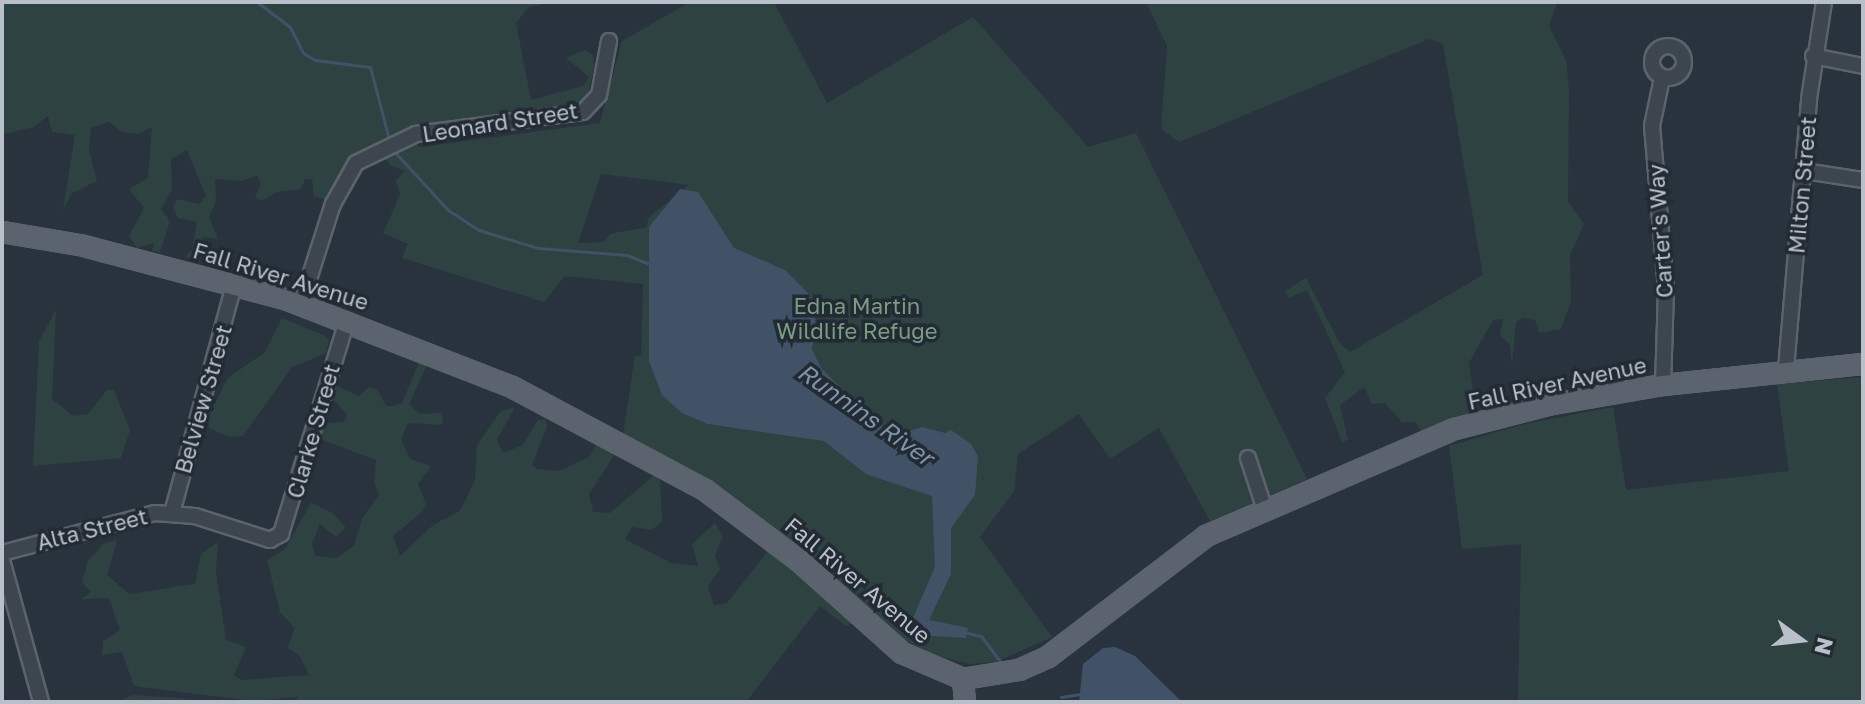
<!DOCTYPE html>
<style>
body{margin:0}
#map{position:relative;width:1865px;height:704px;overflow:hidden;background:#29333e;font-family:"Golos Text",sans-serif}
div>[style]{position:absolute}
.green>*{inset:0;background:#2e4242}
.water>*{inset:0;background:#415266}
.stream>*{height:3px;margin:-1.5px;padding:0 1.5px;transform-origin:1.5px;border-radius:1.5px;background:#415266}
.roads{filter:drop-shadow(2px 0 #5b636c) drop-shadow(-2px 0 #5b636c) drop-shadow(0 2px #5b636c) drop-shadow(0 -2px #5b636c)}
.minor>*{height:14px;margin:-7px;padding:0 7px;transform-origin:7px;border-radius:7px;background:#3d454f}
.minor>.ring{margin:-7px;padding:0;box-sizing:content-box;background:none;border:14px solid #3d454f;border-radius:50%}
.major>*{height:18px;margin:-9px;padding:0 9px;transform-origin:9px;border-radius:9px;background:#5b646e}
span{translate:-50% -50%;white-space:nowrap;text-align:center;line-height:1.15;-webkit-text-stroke:7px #222a34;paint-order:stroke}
.street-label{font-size:22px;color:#b9c0c9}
.park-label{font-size:22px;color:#7a9c81}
.water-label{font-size:24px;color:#7e92a9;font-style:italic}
.frame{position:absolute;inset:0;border:4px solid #b9c0c9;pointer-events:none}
.north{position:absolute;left:1761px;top:600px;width:80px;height:80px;-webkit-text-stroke:6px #222a34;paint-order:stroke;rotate:105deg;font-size:22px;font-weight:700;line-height:32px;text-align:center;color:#b9c0c9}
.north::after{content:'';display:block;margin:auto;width:28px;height:36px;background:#b9c0c9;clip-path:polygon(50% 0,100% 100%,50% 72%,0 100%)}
</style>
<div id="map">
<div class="green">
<div style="clip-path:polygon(evenodd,2px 2px,556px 2px,529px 7px,516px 23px,531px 100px,583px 86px,589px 77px,566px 58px,584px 50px,593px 55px,595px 66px,586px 99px,553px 111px,401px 138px,421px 147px,600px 123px,622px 41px,690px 2px,774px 2px,827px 103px,973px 17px,1088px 147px,1136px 133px,1307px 479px,1210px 521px,1159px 428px,1110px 459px,1079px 414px,1018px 454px,1014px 491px,980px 537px,1052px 637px,996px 662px,969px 664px,930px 654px,898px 636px,758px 516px,623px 435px,635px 356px,641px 356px,643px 284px,565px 276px,544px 302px,402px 258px,408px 244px,383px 233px,400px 195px,396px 181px,405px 171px,390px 165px,377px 147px,324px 209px,327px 200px,314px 196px,312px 179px,305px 179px,301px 189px,277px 192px,261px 201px,255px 197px,261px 184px,257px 175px,243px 181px,215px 179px,216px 201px,209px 217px,218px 239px,203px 237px,204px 255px,195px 260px,185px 257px,192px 250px,197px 222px,178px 218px,173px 208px,177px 199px,199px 204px,206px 196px,187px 150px,171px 159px,172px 189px,161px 209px,170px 221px,160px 252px,152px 251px,154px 243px,137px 248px,129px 236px,144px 208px,129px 189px,148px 178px,152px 127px,137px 134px,122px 132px,109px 122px,91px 128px,89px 151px,97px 181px,71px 194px,63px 210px,75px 135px,52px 132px,48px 116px,33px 127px,2px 135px,2px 2px,601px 174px,689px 185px,648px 218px,647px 227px,610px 234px,604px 242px,578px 243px,601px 174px)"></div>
<div style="clip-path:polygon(1146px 2px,1557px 2px,1549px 26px,1566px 60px,1569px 90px,1568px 202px,1584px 224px,1570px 255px,1571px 301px,1561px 329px,1539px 333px,1535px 320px,1522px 318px,1516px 323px,1512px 364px,1510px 345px,1500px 335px,1503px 319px,1493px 320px,1469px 363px,1476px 412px,1423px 434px,1416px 422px,1402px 422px,1385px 403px,1372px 404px,1364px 387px,1340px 405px,1348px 440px,1342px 442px,1325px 398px,1345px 372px,1307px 290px,1288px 298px,1285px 291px,1306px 278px,1339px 342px,1350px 352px,1483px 275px,1443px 44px,1429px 39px,1179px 142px,1161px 129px,1167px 46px)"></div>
<div style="clip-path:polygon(56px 310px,52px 399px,73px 416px,88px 414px,107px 390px,114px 390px,130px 430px,121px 458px,33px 466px,39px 341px)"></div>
<div style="clip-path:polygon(282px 318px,323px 335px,329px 339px,326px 353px,292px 367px,243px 436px,229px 437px,209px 428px,209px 414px,228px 378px,265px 352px)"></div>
<div style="clip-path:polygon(420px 360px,428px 363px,409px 404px,420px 414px,441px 413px,443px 419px,442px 425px,408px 423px,401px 439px,410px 459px,431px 466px,418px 484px,426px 504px,423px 511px,393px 536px,400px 556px,433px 525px,460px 511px,475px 480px,477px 445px,501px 411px,515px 407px,497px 440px,503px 453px,523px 445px,538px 420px,546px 420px,547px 427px,532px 465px,537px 469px,559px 471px,589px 457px,596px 444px,615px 454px,589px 494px,593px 512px,610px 513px,654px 475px,660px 480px,662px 522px,651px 530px,632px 527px,625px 539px,671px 563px,698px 566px,692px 544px,715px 523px,723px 536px,715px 555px,720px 569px,708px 586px,714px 605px,727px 603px,768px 551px,857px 621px,846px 626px,820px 606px,746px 702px,298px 702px,297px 697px,252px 701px,134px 686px,122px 652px,102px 655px,103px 641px,120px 630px,109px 598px,81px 599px,91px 592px,82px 582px,88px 561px,103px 544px,117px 540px,107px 575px,129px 594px,195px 584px,201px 554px,218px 542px,216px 573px,226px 640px,246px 647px,234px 675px,241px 680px,309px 675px,299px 655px,287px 648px,295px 628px,280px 612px,267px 560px,285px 549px,311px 503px,333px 513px,346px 528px,336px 537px,320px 524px,312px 543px,315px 556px,336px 558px,354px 546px,362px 518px,379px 495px,374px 482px,376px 460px,320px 439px,322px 423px,344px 422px,347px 415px,332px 398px,333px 384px,359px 396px,369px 387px,377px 389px,386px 406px,394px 406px,402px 403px)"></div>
<div style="clip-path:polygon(1863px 377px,1863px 702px,1518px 702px,1521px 544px,1462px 549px,1449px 446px,1528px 423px,1613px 407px,1626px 490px,1789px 471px,1777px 384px)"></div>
<div style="clip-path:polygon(132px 695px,197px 699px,119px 702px)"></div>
</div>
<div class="water">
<div style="clip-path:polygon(680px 189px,698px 192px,734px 248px,785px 270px,808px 293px,816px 312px,812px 349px,821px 368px,871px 418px,883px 428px,904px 433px,922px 427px,945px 433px,951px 430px,971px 444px,978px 456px,975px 495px,951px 528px,951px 574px,929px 620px,968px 628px,966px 638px,917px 635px,912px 620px,935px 567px,932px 496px,866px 474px,824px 441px,708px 424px,682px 413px,662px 395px,649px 361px,649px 227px)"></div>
<div style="clip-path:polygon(1115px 647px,1135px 656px,1182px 702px,1079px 702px,1083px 664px,1103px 648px)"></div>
</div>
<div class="stream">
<div style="left:257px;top:2px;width:41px;rotate:37.1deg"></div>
<div style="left:290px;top:27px;width:29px;rotate:63deg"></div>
<div style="left:303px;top:53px;width:14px;rotate:30deg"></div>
<div style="left:315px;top:60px;width:55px;rotate:7.3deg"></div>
<div style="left:370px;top:67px;width:79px;rotate:75.3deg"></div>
<div style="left:393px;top:150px;width:81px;rotate:47.5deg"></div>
<div style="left:448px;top:210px;width:37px;rotate:33deg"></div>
<div style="left:479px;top:230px;width:62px;rotate:17deg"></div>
<div style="left:538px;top:248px;width:89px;rotate:4.5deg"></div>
<div style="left:627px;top:255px;width:22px;rotate:22deg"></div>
<div style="left:963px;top:632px;width:18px;rotate:13deg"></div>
<div style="left:981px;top:636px;width:38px;rotate:53deg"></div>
<div style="left:1061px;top:697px;width:18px;rotate:-9deg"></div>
</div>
<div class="roads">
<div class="minor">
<div class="ring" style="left:1652px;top:46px;width:18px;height:18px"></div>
<div style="left:1813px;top:56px;width:51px;rotate:11.3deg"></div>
<div style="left:1662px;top:78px;width:49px;rotate:101.8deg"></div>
<div style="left:1652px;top:126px;width:165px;rotate:85.1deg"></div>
<div style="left:1666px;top:290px;width:95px;rotate:91.8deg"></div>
<div style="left:1804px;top:171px;width:60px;rotate:8.7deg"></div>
<div style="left:301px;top:304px;width:105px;rotate:-72.3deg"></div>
<div style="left:333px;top:204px;width:47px;rotate:-60.7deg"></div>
<div style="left:356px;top:163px;width:67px;rotate:-25.8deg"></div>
<div style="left:416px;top:134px;width:168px;rotate:-7.5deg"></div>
<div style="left:583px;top:112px;width:23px;rotate:-47deg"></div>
<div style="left:599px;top:95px;width:55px;rotate:-79.5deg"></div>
<div style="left:1786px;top:369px;width:271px;rotate:-85.1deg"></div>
<div style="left:1809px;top:99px;width:98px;rotate:-81.2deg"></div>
<div style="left:1248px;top:458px;width:52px;rotate:71.9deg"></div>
<div style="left:172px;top:513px;width:236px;rotate:-74.8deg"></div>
<div style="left:2px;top:553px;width:158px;rotate:-14.7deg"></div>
<div style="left:155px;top:513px;width:40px;rotate:4.3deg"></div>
<div style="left:195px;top:516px;width:79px;rotate:17.7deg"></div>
<div style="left:270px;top:540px;width:13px;rotate:-29deg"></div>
<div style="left:281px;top:534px;width:223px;rotate:-72.8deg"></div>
<div style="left:2px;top:560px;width:147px;rotate:74.6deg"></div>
</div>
<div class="major">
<div style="left:2px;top:232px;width:79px;rotate:9.5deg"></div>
<div style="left:80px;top:245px;width:215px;rotate:14.8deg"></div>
<div style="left:288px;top:300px;width:240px;rotate:21.2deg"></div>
<div style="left:512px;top:387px;width:219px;rotate:28.1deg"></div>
<div style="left:705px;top:490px;width:116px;rotate:37deg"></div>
<div style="left:798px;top:560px;width:140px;rotate:41.8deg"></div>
<div style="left:902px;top:653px;width:66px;rotate:23.1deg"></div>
<div style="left:963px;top:679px;width:57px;rotate:-9.1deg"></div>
<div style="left:1019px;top:670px;width:32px;rotate:-24deg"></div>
<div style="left:1048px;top:657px;width:199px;rotate:-37.4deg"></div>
<div style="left:1206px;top:536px;width:271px;rotate:-23.3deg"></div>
<div style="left:1455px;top:429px;width:96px;rotate:-14.5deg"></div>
<div style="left:1548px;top:405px;width:117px;rotate:-9.9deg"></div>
<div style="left:1663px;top:385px;width:201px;rotate:-6deg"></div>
<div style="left:963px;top:679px;width:23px;rotate:85deg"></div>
</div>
</div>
<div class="street-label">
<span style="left:500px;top:122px;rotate:-9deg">Leonard Street</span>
<span style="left:1802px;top:185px;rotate:-85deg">Milton Street</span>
<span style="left:1660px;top:231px;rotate:-94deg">Carter's Way</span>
<span style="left:281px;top:276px;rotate:17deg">Fall River Avenue</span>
<span style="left:1557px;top:383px;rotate:-12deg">Fall River Avenue</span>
<span style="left:203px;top:399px;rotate:-74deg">Belview Street</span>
<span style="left:313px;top:431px;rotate:-74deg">Clarke Street</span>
<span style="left:92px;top:529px;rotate:-14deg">Alta Street</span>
<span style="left:858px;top:580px;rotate:40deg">Fall River Avenue</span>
</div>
<div class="park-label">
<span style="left:857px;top:318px">Edna Martin<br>Wildlife Refuge</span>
</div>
<div class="water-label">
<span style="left:866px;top:414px;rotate:35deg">Runnins River</span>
</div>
<div class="frame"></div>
<div class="north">N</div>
</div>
